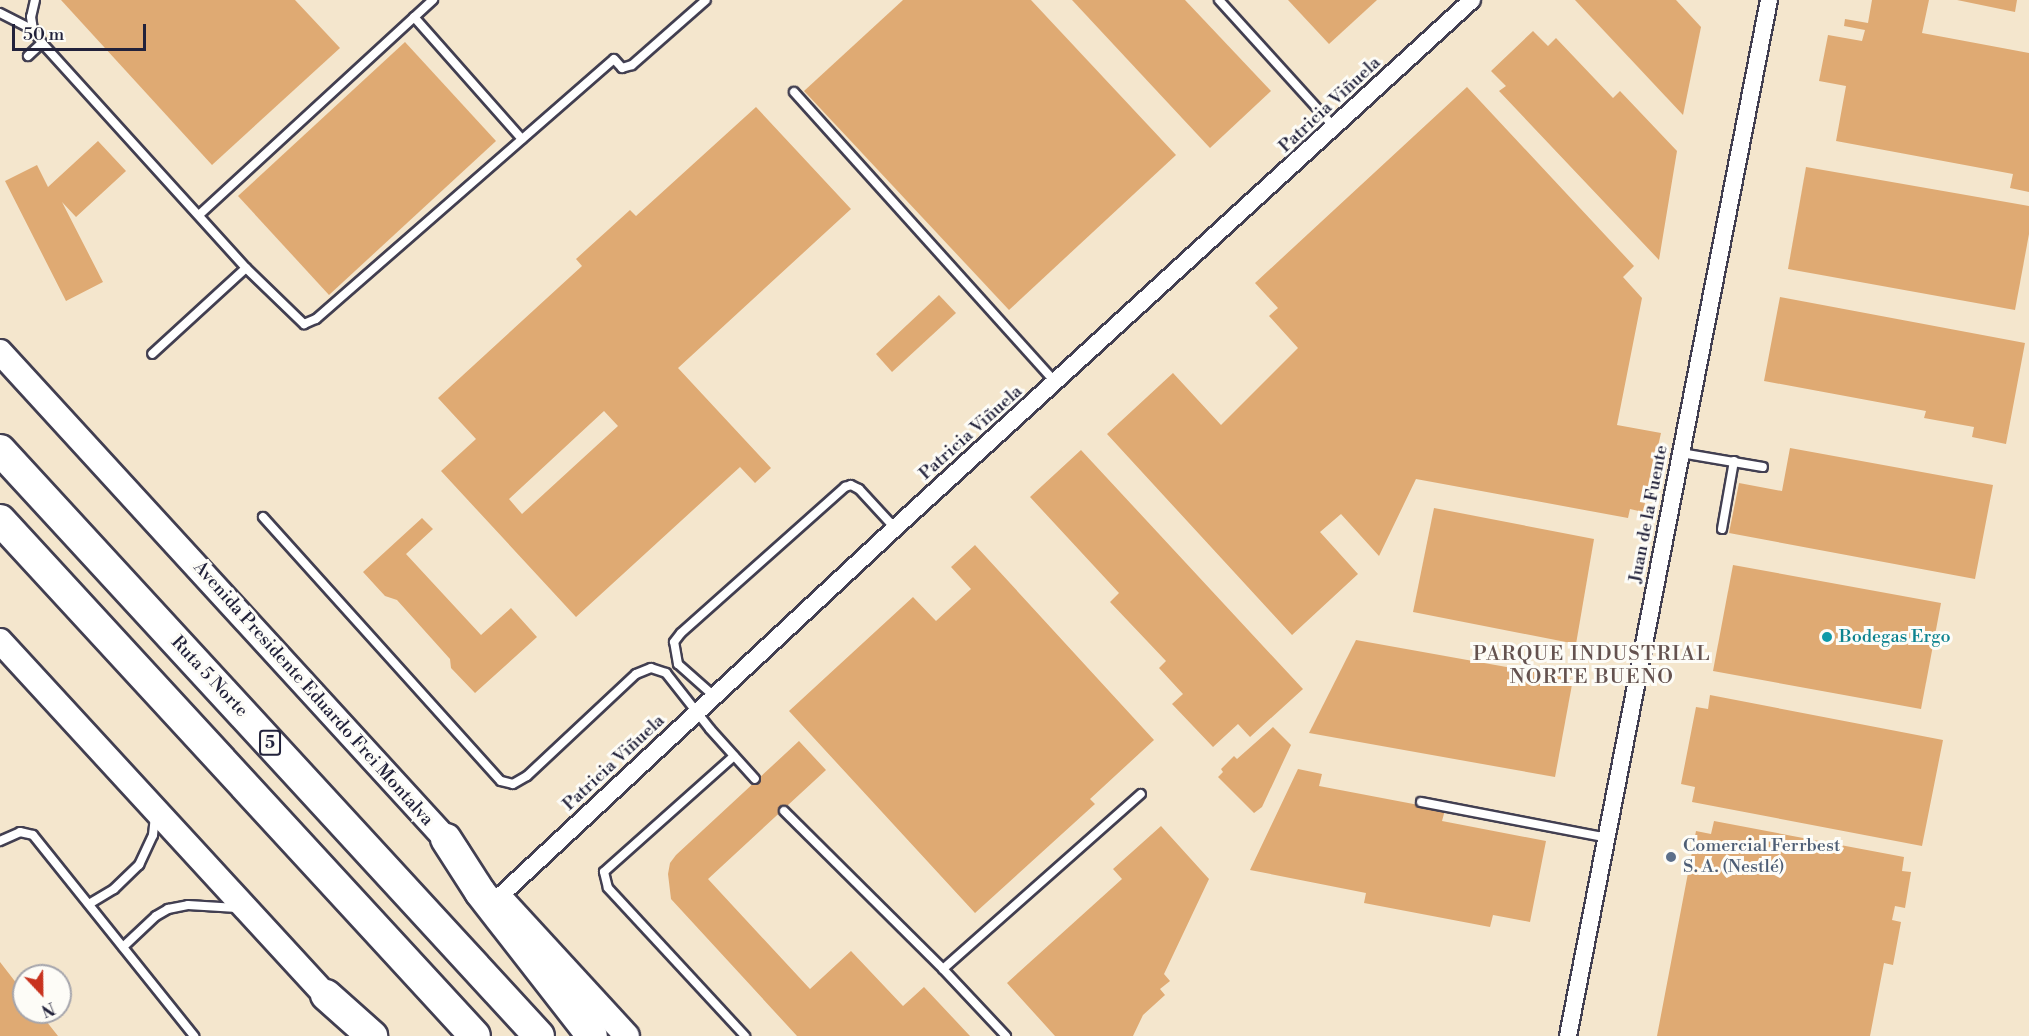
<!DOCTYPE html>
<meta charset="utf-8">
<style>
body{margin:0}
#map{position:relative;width:2029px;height:1036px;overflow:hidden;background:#f4e6cd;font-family:"Libre Bodoni",serif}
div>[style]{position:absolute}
.building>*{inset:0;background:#dfaa73}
.roads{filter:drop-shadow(2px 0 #423f51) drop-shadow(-2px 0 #423f51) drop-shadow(0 2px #423f51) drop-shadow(0 -2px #423f51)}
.lane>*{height:8px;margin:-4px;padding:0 4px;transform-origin:4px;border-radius:4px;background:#fff}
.street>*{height:16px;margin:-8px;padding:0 8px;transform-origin:8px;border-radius:8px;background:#fff}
.secondary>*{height:24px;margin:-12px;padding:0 12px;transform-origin:12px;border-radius:12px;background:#fff}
.highway>*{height:30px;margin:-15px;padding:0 15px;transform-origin:15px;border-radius:15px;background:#fff}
.dots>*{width:16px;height:16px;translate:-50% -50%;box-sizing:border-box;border:3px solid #fdfcf7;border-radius:50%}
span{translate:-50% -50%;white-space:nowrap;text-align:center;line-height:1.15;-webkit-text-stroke:6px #fdfcf7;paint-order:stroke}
.shield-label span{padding:2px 4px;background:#fdfcf7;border:2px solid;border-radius:4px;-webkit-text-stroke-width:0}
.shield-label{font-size:16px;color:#22223b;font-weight:700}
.street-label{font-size:18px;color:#22223b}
.culture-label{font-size:18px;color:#0d838f}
.left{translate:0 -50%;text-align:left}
.service-label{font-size:18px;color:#4e5e75}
.neighbourhood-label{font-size:20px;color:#64524f;letter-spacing:1.5px}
.north{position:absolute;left:12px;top:964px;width:60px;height:60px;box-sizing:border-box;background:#fdfcf7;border:2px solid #a5a5ac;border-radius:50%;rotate:158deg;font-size:16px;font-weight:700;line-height:24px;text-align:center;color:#22223b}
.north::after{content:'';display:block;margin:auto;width:21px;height:27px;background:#c8321e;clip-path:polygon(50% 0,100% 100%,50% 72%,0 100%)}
.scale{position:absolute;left:12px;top:24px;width:134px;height:27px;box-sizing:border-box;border:3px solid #22223b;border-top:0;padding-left:8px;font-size:18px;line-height:21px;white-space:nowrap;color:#22223b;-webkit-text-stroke:4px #fdfcf7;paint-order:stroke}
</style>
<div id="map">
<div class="building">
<div style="clip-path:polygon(61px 0,295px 0,340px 48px,212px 165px)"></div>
<div style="clip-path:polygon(903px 0,1031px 0,1176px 155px,1009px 310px,804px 91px)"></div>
<div style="clip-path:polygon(1072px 0,1185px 0,1271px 91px,1210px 148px)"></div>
<div style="clip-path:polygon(1288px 0,1377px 0,1329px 44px)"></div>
<div style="clip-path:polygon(1575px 0,1676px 0,1701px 27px,1683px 115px)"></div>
<div style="clip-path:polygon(1872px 0,1929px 0,1922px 33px,2029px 53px,2029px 192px,2010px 188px,2013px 174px,1836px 141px,1846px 86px,1819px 81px,1828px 35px,1862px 41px,1865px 30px,1844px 26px,1845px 19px,1868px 23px)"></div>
<div style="clip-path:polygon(1957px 0,2017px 0,2015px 12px)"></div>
<div style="clip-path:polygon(1533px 31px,1548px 46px,1556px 38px,1613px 98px,1620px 91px,1677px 151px,1659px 260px,1499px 91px,1506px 86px,1491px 71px)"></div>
<div style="clip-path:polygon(405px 42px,496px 141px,329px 295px,238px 196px)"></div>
<div style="clip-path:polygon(1467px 87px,1634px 266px,1623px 277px,1642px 298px,1617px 425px,1661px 433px,1643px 512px,1630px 509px,1628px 518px,1416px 479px,1379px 556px,1341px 514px,1320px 532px,1358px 574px,1292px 635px,1107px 434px,1173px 373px,1221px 425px,1298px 348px,1269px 316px,1278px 308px,1255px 283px)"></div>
<div style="clip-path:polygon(evenodd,756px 107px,851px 209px,678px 368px,771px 468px,755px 483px,740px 467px,576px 617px,441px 471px,476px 439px,438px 398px,582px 266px,576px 259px,630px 210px,636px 216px,756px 107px,604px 411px,618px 426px,522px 514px,509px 499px,604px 411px)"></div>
<div style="clip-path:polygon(98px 141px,126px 171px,76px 217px,62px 202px,103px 282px,66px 301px,5px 181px,37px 165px,48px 187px)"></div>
<div style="clip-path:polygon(1806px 167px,2029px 206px,2029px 234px,2015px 310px,1788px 269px)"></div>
<div style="clip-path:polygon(939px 295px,956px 313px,892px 372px,876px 354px)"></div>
<div style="clip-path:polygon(1780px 297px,2025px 343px,2006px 444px,1972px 437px,1974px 427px,1924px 418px,1926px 411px,1764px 381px)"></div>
<div style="clip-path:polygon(1790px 448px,1993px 485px,1975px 579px,1729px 533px,1739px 483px,1782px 491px)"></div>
<div style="clip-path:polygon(1081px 450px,1303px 689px,1250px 737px,1238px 724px,1213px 747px,1172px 704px,1183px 694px,1159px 668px,1166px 661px,1110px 602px,1119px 593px,1030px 497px)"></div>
<div style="clip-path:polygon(1434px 508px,1594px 539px,1576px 644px,1413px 612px)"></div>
<div style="clip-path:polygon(422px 518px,433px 529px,406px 554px,481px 635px,511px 608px,537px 637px,475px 693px,451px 668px,450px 659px,397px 600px,385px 596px,363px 572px)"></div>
<div style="clip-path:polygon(975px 545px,1154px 740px,1090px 799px,1095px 804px,975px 913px,789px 711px,913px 597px,936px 621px,971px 589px,951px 567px)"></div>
<div style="clip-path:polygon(1733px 565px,1941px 603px,1921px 709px,1713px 671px)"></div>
<div style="clip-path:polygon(1356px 640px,1573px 679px,1555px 777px,1309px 733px)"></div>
<div style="clip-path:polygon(1710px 695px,1943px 740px,1922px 846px,1692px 802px,1695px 787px,1681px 784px,1696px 707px,1708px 709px)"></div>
<div style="clip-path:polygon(1273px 727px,1291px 745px,1262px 807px,1254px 813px,1218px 777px,1223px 772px,1221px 769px,1234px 756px,1237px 759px)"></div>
<div style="clip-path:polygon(799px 741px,826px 770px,708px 879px,810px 989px,851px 951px,903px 1006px,924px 987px,970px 1036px,797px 1036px,671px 899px,668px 874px,670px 863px,676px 855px)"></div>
<div style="clip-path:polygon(1298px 769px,1322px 774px,1319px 786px,1445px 810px,1442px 821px,1546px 841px,1530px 922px,1493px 915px,1490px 927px,1364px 903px,1366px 893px,1250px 870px)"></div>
<div style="clip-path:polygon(1714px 821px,1904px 857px,1902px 871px,1911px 872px,1905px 908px,1895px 906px,1892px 920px,1901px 922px,1893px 965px,1884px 963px,1870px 1036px,1657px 1036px,1696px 831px,1711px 834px)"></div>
<div style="clip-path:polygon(1161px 826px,1209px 879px,1164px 974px,1170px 981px,1160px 989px,1165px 995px,1143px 1015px,1133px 1036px,1055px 1036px,1007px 983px,1122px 879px,1113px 869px)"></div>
<div style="clip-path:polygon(0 962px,24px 993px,24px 1012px,39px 1012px,58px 1036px,0 1036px)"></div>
</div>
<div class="roads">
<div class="lane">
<div style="left:35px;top:0;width:17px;rotate:103deg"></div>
<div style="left:31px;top:17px;width:13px;rotate:81deg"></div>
<div style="left:33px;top:30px;width:16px;rotate:55deg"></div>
<div style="left:42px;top:43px;width:304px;rotate:47.8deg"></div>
<div style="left:246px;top:268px;width:127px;rotate:137.5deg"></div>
<div style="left:1219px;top:0;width:171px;rotate:47.8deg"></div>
<div style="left:0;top:13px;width:37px;rotate:27deg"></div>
<div style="left:414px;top:17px;width:163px;rotate:48.5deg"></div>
<div style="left:28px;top:56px;width:19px;rotate:-43deg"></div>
<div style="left:794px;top:92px;width:390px;rotate:48deg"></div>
<div style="left:199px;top:215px;width:318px;rotate:-42.6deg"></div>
<div style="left:246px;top:268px;width:81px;rotate:44deg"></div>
<div style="left:304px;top:324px;width:13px;rotate:-23deg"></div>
<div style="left:316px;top:319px;width:395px;rotate:-41.1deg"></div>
<div style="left:614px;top:59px;width:12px;rotate:48deg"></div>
<div style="left:622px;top:68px;width:10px;rotate:-17deg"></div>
<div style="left:632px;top:65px;width:98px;rotate:-41.3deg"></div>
<div style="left:1681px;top:453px;width:83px;rotate:9.7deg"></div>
<div style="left:263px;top:517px;width:355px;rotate:48deg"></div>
<div style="left:501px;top:781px;width:12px;rotate:14deg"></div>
<div style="left:513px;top:784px;width:16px;rotate:-30deg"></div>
<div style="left:527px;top:776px;width:149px;rotate:-43.1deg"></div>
<div style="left:636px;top:674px;width:16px;rotate:-22deg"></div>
<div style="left:651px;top:668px;width:16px;rotate:18deg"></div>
<div style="left:666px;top:673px;width:71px;rotate:51.8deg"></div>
<div style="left:710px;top:729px;width:67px;rotate:48deg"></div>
<div style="left:1722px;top:529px;width:69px;rotate:-80deg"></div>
<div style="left:714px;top:696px;width:48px;rotate:-138.4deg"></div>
<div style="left:678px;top:664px;width:22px;rotate:-100deg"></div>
<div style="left:674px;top:642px;width:11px;rotate:-52deg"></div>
<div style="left:681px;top:633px;width:220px;rotate:-41.7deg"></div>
<div style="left:845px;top:487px;width:6px;rotate:-18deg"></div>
<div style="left:851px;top:485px;width:9px;rotate:27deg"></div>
<div style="left:859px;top:489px;width:53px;rotate:47.3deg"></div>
<div style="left:734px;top:756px;width:174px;rotate:138.3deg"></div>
<div style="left:604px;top:872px;width:16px;rotate:76deg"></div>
<div style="left:608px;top:888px;width:202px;rotate:47.2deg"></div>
<div style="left:1421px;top:802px;width:190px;rotate:10.9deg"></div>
<div style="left:784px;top:811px;width:224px;rotate:44.8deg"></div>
<div style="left:943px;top:969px;width:92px;rotate:46.8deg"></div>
<div style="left:0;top:841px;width:22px;rotate:-24deg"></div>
<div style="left:20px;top:832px;width:13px;rotate:13deg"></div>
<div style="left:33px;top:835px;width:258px;rotate:51.3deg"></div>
<div style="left:89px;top:904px;width:29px;rotate:-31deg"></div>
<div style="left:114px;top:889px;width:35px;rotate:-44deg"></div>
<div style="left:139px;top:865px;width:33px;rotate:-65deg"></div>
<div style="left:153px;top:835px;width:19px;rotate:-84deg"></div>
<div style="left:123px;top:947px;width:45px;rotate:-43.2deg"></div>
<div style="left:156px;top:916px;width:14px;rotate:-30deg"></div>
<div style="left:168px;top:909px;width:20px;rotate:-11deg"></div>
<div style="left:188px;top:905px;width:49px;rotate:3.5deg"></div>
<div style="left:943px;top:969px;width:264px;rotate:-41.5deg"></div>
</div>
<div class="street">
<div style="left:499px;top:897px;width:541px;rotate:-42.98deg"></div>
<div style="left:895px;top:528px;width:782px;rotate:-42.46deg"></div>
<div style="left:1568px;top:1036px;width:1055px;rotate:-79.02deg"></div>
</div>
<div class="secondary">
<div style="left:0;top:352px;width:677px;rotate:47.52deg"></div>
<div style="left:0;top:641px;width:498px;rotate:47.4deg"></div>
<div style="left:503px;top:901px;width:183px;rotate:47.4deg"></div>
</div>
<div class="highway">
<div style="left:0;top:450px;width:796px;rotate:47.39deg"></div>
<div style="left:0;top:520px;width:701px;rotate:47.37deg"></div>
<div style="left:446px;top:839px;width:63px;rotate:57.3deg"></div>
<div style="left:480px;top:892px;width:182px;rotate:52.1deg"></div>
<div style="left:326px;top:995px;width:62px;rotate:41.7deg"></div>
</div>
</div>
<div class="dots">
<div style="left:1827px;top:637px;background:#0f9aa8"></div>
<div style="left:1671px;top:857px;background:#5c6f8a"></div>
</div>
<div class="shield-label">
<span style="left:270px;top:743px">5</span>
</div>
<div class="street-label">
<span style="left:1330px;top:105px;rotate:-43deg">Patricia Viñuela</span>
<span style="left:971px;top:433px;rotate:-42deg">Patricia Viñuela</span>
<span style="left:1649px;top:514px;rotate:-79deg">Juan de la Fuente</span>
<span style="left:209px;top:677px;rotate:47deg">Ruta 5 Norte</span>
<span style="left:313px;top:694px;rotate:48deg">Avenida Presidente Eduardo Frei Montalva</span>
<span style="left:614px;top:763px;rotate:-43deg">Patricia Viñuela</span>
</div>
<div class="culture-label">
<span class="left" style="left:1839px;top:637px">Bodegas Ergo</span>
</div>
<div class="service-label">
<span class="left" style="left:1683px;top:857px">Comercial Ferrbest<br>S. A. (Nestlé)</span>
</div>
<div class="neighbourhood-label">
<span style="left:1592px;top:666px">PARQUE INDUSTRIAL<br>NORTE BUENO</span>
</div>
<div class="north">N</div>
<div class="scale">50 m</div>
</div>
